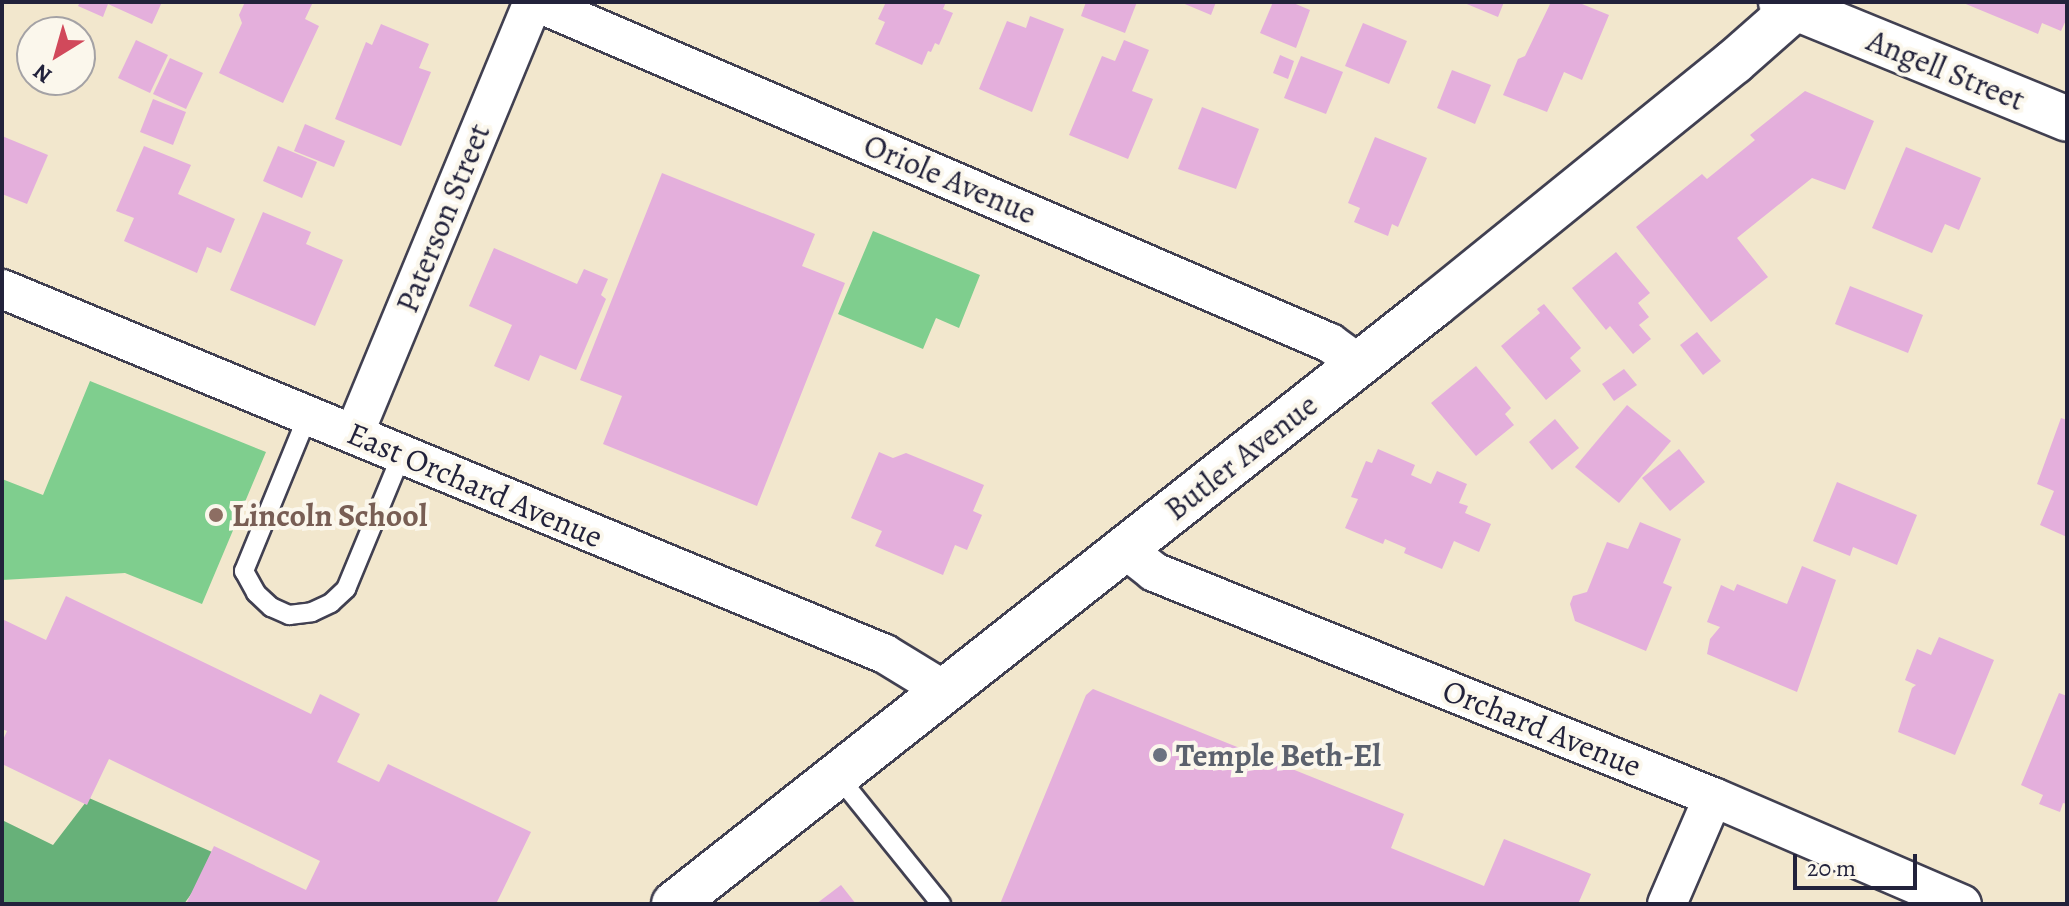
<!DOCTYPE html>
<style>
body{margin:0}
#map{position:relative;width:2069px;height:906px;overflow:hidden;background:#f2e7cd;font-family:Alegreya,serif}
div>[style]{position:absolute}
.green>*{inset:0;background:#7fce8e}
.forest>*{inset:0;background:#67b179}
.building>*{inset:0;background:#e4afdc}
.roads{filter:drop-shadow(2px 0 #414051) drop-shadow(-2px 0 #414051) drop-shadow(0 2px #414051) drop-shadow(0 -2px #414051)}
.service>*{height:18px;margin:-9px;padding:0 9px;transform-origin:9px;border-radius:9px;background:#fff}
.minor>*{height:38px;margin:-19px;padding:0 19px;transform-origin:19px;border-radius:19px;background:#fff}
.tertiary>*{height:44px;margin:-22px;padding:0 22px;transform-origin:22px;border-radius:22px;background:#fff}
.secondary>*{height:44px;margin:-22px;padding:0 22px;transform-origin:22px;border-radius:22px;background:#fff}
.dots>*{width:22px;height:22px;translate:-50% -50%;box-sizing:border-box;border:4px solid #fbf7ec;border-radius:50%}
span{translate:-50% -50%;white-space:nowrap;text-align:center;line-height:1.15;-webkit-text-stroke:8px #fbf7ec;paint-order:stroke}
.street-label{font-size:32px;color:#22223b}
.education-label{font-size:32px;color:#785e54;font-weight:700}
.left{translate:0 -50%;text-align:left}
.worship-label{font-size:32px;color:#5b616d;font-weight:700}
.frame{position:absolute;inset:0;border:4px solid #22223b;pointer-events:none}
.north{position:absolute;left:16px;top:16px;width:80px;height:80px;box-sizing:border-box;background:#fbf7ec;border:2px solid #a4a2a5;border-radius:50%;rotate:217deg;font-size:22px;font-weight:700;line-height:32px;text-align:center;color:#22223b}
.north::after{content:'';display:block;margin:auto;width:28px;height:36px;background:#d1495b;clip-path:polygon(50% 0,100% 100%,50% 72%,0 100%)}
.scale{position:absolute;left:1793px;top:854px;width:124px;height:36px;box-sizing:border-box;border:4px solid #22223b;border-top:0;padding-left:10px;font-size:24px;line-height:28px;white-space:nowrap;color:#22223b;-webkit-text-stroke:6px #fbf7ec;paint-order:stroke}
</style>
<div id="map">
<div class="green">
<div style="clip-path:polygon(873px 231px,980px 275px,959px 328px,936px 318px,923px 349px,838px 314px)"></div>
<div style="clip-path:polygon(90px 381px,266px 452px,202px 604px,125px 573px,2px 580px,2px 479px,43px 495px)"></div>
</div>
<div class="forest">
<div style="clip-path:polygon(89px 798px,219px 855px,184px 904px,2px 904px,2px 820px,53px 845px)"></div>
</div>
<div class="building">
<div style="clip-path:polygon(80px 2px,162px 2px,152px 24px,108px 4px,103px 17px,78px 6px)"></div>
<div style="clip-path:polygon(245px 2px,313px 2px,305px 19px,319px 26px,283px 103px,219px 73px,242px 23px,239px 15px)"></div>
<div style="clip-path:polygon(886px 2px,946px 2px,943px 9px,953px 13px,939px 45px,935px 43px,931px 52px,928px 51px,922px 65px,875px 44px,885px 22px,878px 19px)"></div>
<div style="clip-path:polygon(1086px 2px,1137px 2px,1125px 33px,1081px 16px)"></div>
<div style="clip-path:polygon(1180px 2px,1216px 2px,1211px 15px)"></div>
<div style="clip-path:polygon(1273px 2px,1291px 2px,1310px 10px,1296px 48px,1260px 33px)"></div>
<div style="clip-path:polygon(1462px 2px,1504px 2px,1498px 17px)"></div>
<div style="clip-path:polygon(1551px 2px,1577px 2px,1609px 15px,1582px 80px,1564px 72px,1547px 112px,1503px 95px,1518px 59px,1525px 56px)"></div>
<div style="clip-path:polygon(1961px 2px,2067px 2px,2067px 18px,2061px 31px,2042px 23px,2038px 34px)"></div>
<div style="clip-path:polygon(1030px 16px,1064px 29px,1032px 112px,979px 89px,1007px 21px,1026px 28px)"></div>
<div style="clip-path:polygon(1363px 23px,1407px 41px,1389px 84px,1345px 66px)"></div>
<div style="clip-path:polygon(381px 24px,429px 44px,419px 68px,431px 72px,401px 146px,335px 119px,366px 42px,372px 45px)"></div>
<div style="clip-path:polygon(136px 40px,168px 55px,150px 93px,118px 78px)"></div>
<div style="clip-path:polygon(1124px 40px,1149px 50px,1132px 91px,1153px 99px,1128px 159px,1069px 135px,1102px 56px,1115px 61px)"></div>
<div style="clip-path:polygon(1280px 55px,1294px 61px,1288px 79px,1273px 73px)"></div>
<div style="clip-path:polygon(1301px 56px,1343px 72px,1326px 114px,1284px 98px)"></div>
<div style="clip-path:polygon(170px 58px,203px 73px,186px 109px,153px 94px)"></div>
<div style="clip-path:polygon(1452px 70px,1491px 85px,1475px 124px,1437px 108px)"></div>
<div style="clip-path:polygon(1805px 91px,1874px 121px,1845px 190px,1812px 178px,1737px 238px,1768px 277px,1711px 322px,1636px 227px,1702px 174px,1707px 179px,1755px 140px,1750px 135px)"></div>
<div style="clip-path:polygon(153px 99px,186px 112px,173px 145px,140px 132px)"></div>
<div style="clip-path:polygon(1202px 107px,1259px 129px,1236px 189px,1178px 169px)"></div>
<div style="clip-path:polygon(305px 124px,345px 141px,334px 167px,294px 151px)"></div>
<div style="clip-path:polygon(2px 136px,48px 155px,27px 204px,2px 194px)"></div>
<div style="clip-path:polygon(1375px 137px,1427px 158px,1398px 227px,1392px 224px,1388px 236px,1354px 222px,1360px 208px,1348px 203px)"></div>
<div style="clip-path:polygon(144px 146px,191px 165px,178px 194px,235px 219px,221px 253px,207px 247px,197px 273px,124px 241px,134px 218px,116px 211px)"></div>
<div style="clip-path:polygon(278px 146px,317px 162px,302px 198px,263px 181px)"></div>
<div style="clip-path:polygon(1906px 147px,1981px 178px,1959px 230px,1945px 224px,1932px 253px,1872px 228px)"></div>
<div style="clip-path:polygon(662px 173px,815px 234px,802px 266px,845px 283px,757px 506px,603px 444px,622px 396px,580px 380px)"></div>
<div style="clip-path:polygon(263px 212px,311px 232px,306px 244px,343px 260px,315px 326px,230px 290px)"></div>
<div style="clip-path:polygon(494px 248px,577px 284px,584px 269px,608px 279px,601px 295px,606px 299px,576px 370px,540px 355px,529px 381px,494px 366px,512px 325px,469px 306px)"></div>
<div style="clip-path:polygon(1616px 252px,1650px 293px,1638px 303px,1649px 317px,1639px 325px,1651px 339px,1633px 354px,1610px 326px,1606px 330px,1572px 288px)"></div>
<div style="clip-path:polygon(1850px 286px,1923px 315px,1908px 353px,1835px 324px)"></div>
<div style="clip-path:polygon(1544px 304px,1581px 348px,1570px 358px,1581px 371px,1546px 400px,1501px 346px,1540px 313px,1537px 309px)"></div>
<div style="clip-path:polygon(1697px 332px,1721px 361px,1703px 375px,1680px 345px)"></div>
<div style="clip-path:polygon(1476px 366px,1511px 408px,1505px 414px,1514px 425px,1476px 456px,1431px 403px)"></div>
<div style="clip-path:polygon(1624px 369px,1637px 385px,1614px 401px,1602px 384px)"></div>
<div style="clip-path:polygon(1627px 405px,1671px 441px,1619px 503px,1575px 467px)"></div>
<div style="clip-path:polygon(2061px 418px,2067px 420px,2067px 537px,2040px 525px,2054px 491px,2037px 484px)"></div>
<div style="clip-path:polygon(1555px 419px,1579px 448px,1552px 470px,1529px 442px)"></div>
<div style="clip-path:polygon(1378px 449px,1415px 465px,1411px 475px,1431px 484px,1437px 471px,1467px 484px,1459px 503px,1468px 506px,1465px 513px,1491px 524px,1479px 552px,1454px 541px,1442px 569px,1404px 553px,1406px 548px,1385px 539px,1383px 544px,1345px 528px,1358px 499px,1351px 497px,1366px 461px,1372px 463px)"></div>
<div style="clip-path:polygon(1679px 449px,1705px 482px,1670px 511px,1642px 478px)"></div>
<div style="clip-path:polygon(879px 452px,893px 458px,906px 453px,984px 485px,973px 511px,982px 515px,967px 550px,955px 545px,943px 575px,875px 546px,882px 531px,851px 518px)"></div>
<div style="clip-path:polygon(1837px 482px,1917px 515px,1897px 565px,1853px 547px,1850px 556px,1813px 541px)"></div>
<div style="clip-path:polygon(1640px 522px,1681px 539px,1663px 583px,1672px 587px,1646px 651px,1575px 621px,1570px 604px,1573px 596px,1587px 592px,1607px 542px,1628px 549px)"></div>
<div style="clip-path:polygon(1802px 566px,1836px 580px,1797px 692px,1707px 654px,1710px 639px,1720px 627px,1707px 622px,1721px 585px,1734px 591px,1737px 584px,1787px 604px)"></div>
<div style="clip-path:polygon(66px 596px,311px 714px,320px 694px,360px 714px,337px 762px,379px 782px,388px 764px,531px 832px,496px 904px,186px 904px,214px 846px,306px 890px,320px 861px,109px 759px,87px 805px,2px 764px,2px 742px,7px 731px,2px 729px,2px 619px,46px 640px)"></div>
<div style="clip-path:polygon(1939px 637px,1994px 660px,1955px 755px,1898px 732px,1912px 688px,1916px 685px,1905px 680px,1917px 649px,1931px 655px)"></div>
<div style="clip-path:polygon(1093px 689px,1404px 814px,1391px 848px,1484px 886px,1504px 839px,1591px 874px,1578px 904px,1000px 904px,1086px 695px)"></div>
<div style="clip-path:polygon(2059px 693px,2067px 696px,2067px 804px,2063px 803px,2060px 812px,2039px 804px,2043px 795px,2021px 785px)"></div>
<div style="clip-path:polygon(841px 885px,856px 904px,816px 904px)"></div>
</div>
<div class="roads">
<div class="service">
<div style="left:308px;top:415px;width:169px;rotate:112.3deg"></div>
<div style="left:244px;top:571px;width:25px;rotate:61deg"></div>
<div style="left:256px;top:593px;width:21px;rotate:43deg"></div>
<div style="left:271px;top:607px;width:20px;rotate:24deg"></div>
<div style="left:289px;top:615px;width:23px;rotate:-7deg"></div>
<div style="left:312px;top:612px;width:21px;rotate:-25deg"></div>
<div style="left:331px;top:603px;width:21px;rotate:-43deg"></div>
<div style="left:346px;top:589px;width:146px;rotate:-67.5deg"></div>
<div style="left:837px;top:775px;width:166px;rotate:51.1deg"></div>
</div>
<div class="minor">
<div style="left:536px;top:2px;width:864px;rotate:23.24deg"></div>
<div style="left:1330px;top:343px;width:36px;rotate:36deg"></div>
<div style="left:2px;top:289px;width:955px;rotate:22.46deg"></div>
<div style="left:885px;top:654px;width:69px;rotate:31.4deg"></div>
<div style="left:354px;top:434px;width:468px;rotate:-67.5deg"></div>
<div style="left:1125px;top:549px;width:37px;rotate:38deg"></div>
<div style="left:1154px;top:572px;width:603px;rotate:21.93deg"></div>
<div style="left:1713px;top:797px;width:271px;rotate:23.3deg"></div>
<div style="left:1667px;top:904px;width:116px;rotate:-66.7deg"></div>
</div>
<div class="tertiary">
<div style="left:1781px;top:2px;width:309px;rotate:22.2deg"></div>
</div>
<div class="secondary">
<div style="left:674px;top:904px;width:969px;rotate:-38.25deg"></div>
<div style="left:1435px;top:304px;width:385px;rotate:-39deg"></div>
<div style="left:1734px;top:62px;width:91px;rotate:-41.4deg"></div>
</div>
</div>
<div class="dots">
<div style="left:216px;top:515px;background:#8d6e63"></div>
<div style="left:1160px;top:755px;background:#6b7280"></div>
</div>
<div class="street-label">
<span style="left:1946px;top:70px;rotate:22deg">Angell Street</span>
<span style="left:950px;top:179px;rotate:23deg">Oriole Avenue</span>
<span style="left:443px;top:218px;rotate:-68deg">Paterson Street</span>
<span style="left:1241px;top:457px;rotate:-38deg">Butler Avenue</span>
<span style="left:475px;top:485px;rotate:23deg">East Orchard Avenue</span>
<span style="left:1542px;top:728px;rotate:22deg">Orchard Avenue</span>
</div>
<div class="education-label">
<span class="left" style="left:232px;top:515px">Lincoln School</span>
</div>
<div class="worship-label">
<span class="left" style="left:1176px;top:755px">Temple Beth-El</span>
</div>
<div class="frame"></div>
<div class="north">N</div>
<div class="scale">20 m</div>
</div>
